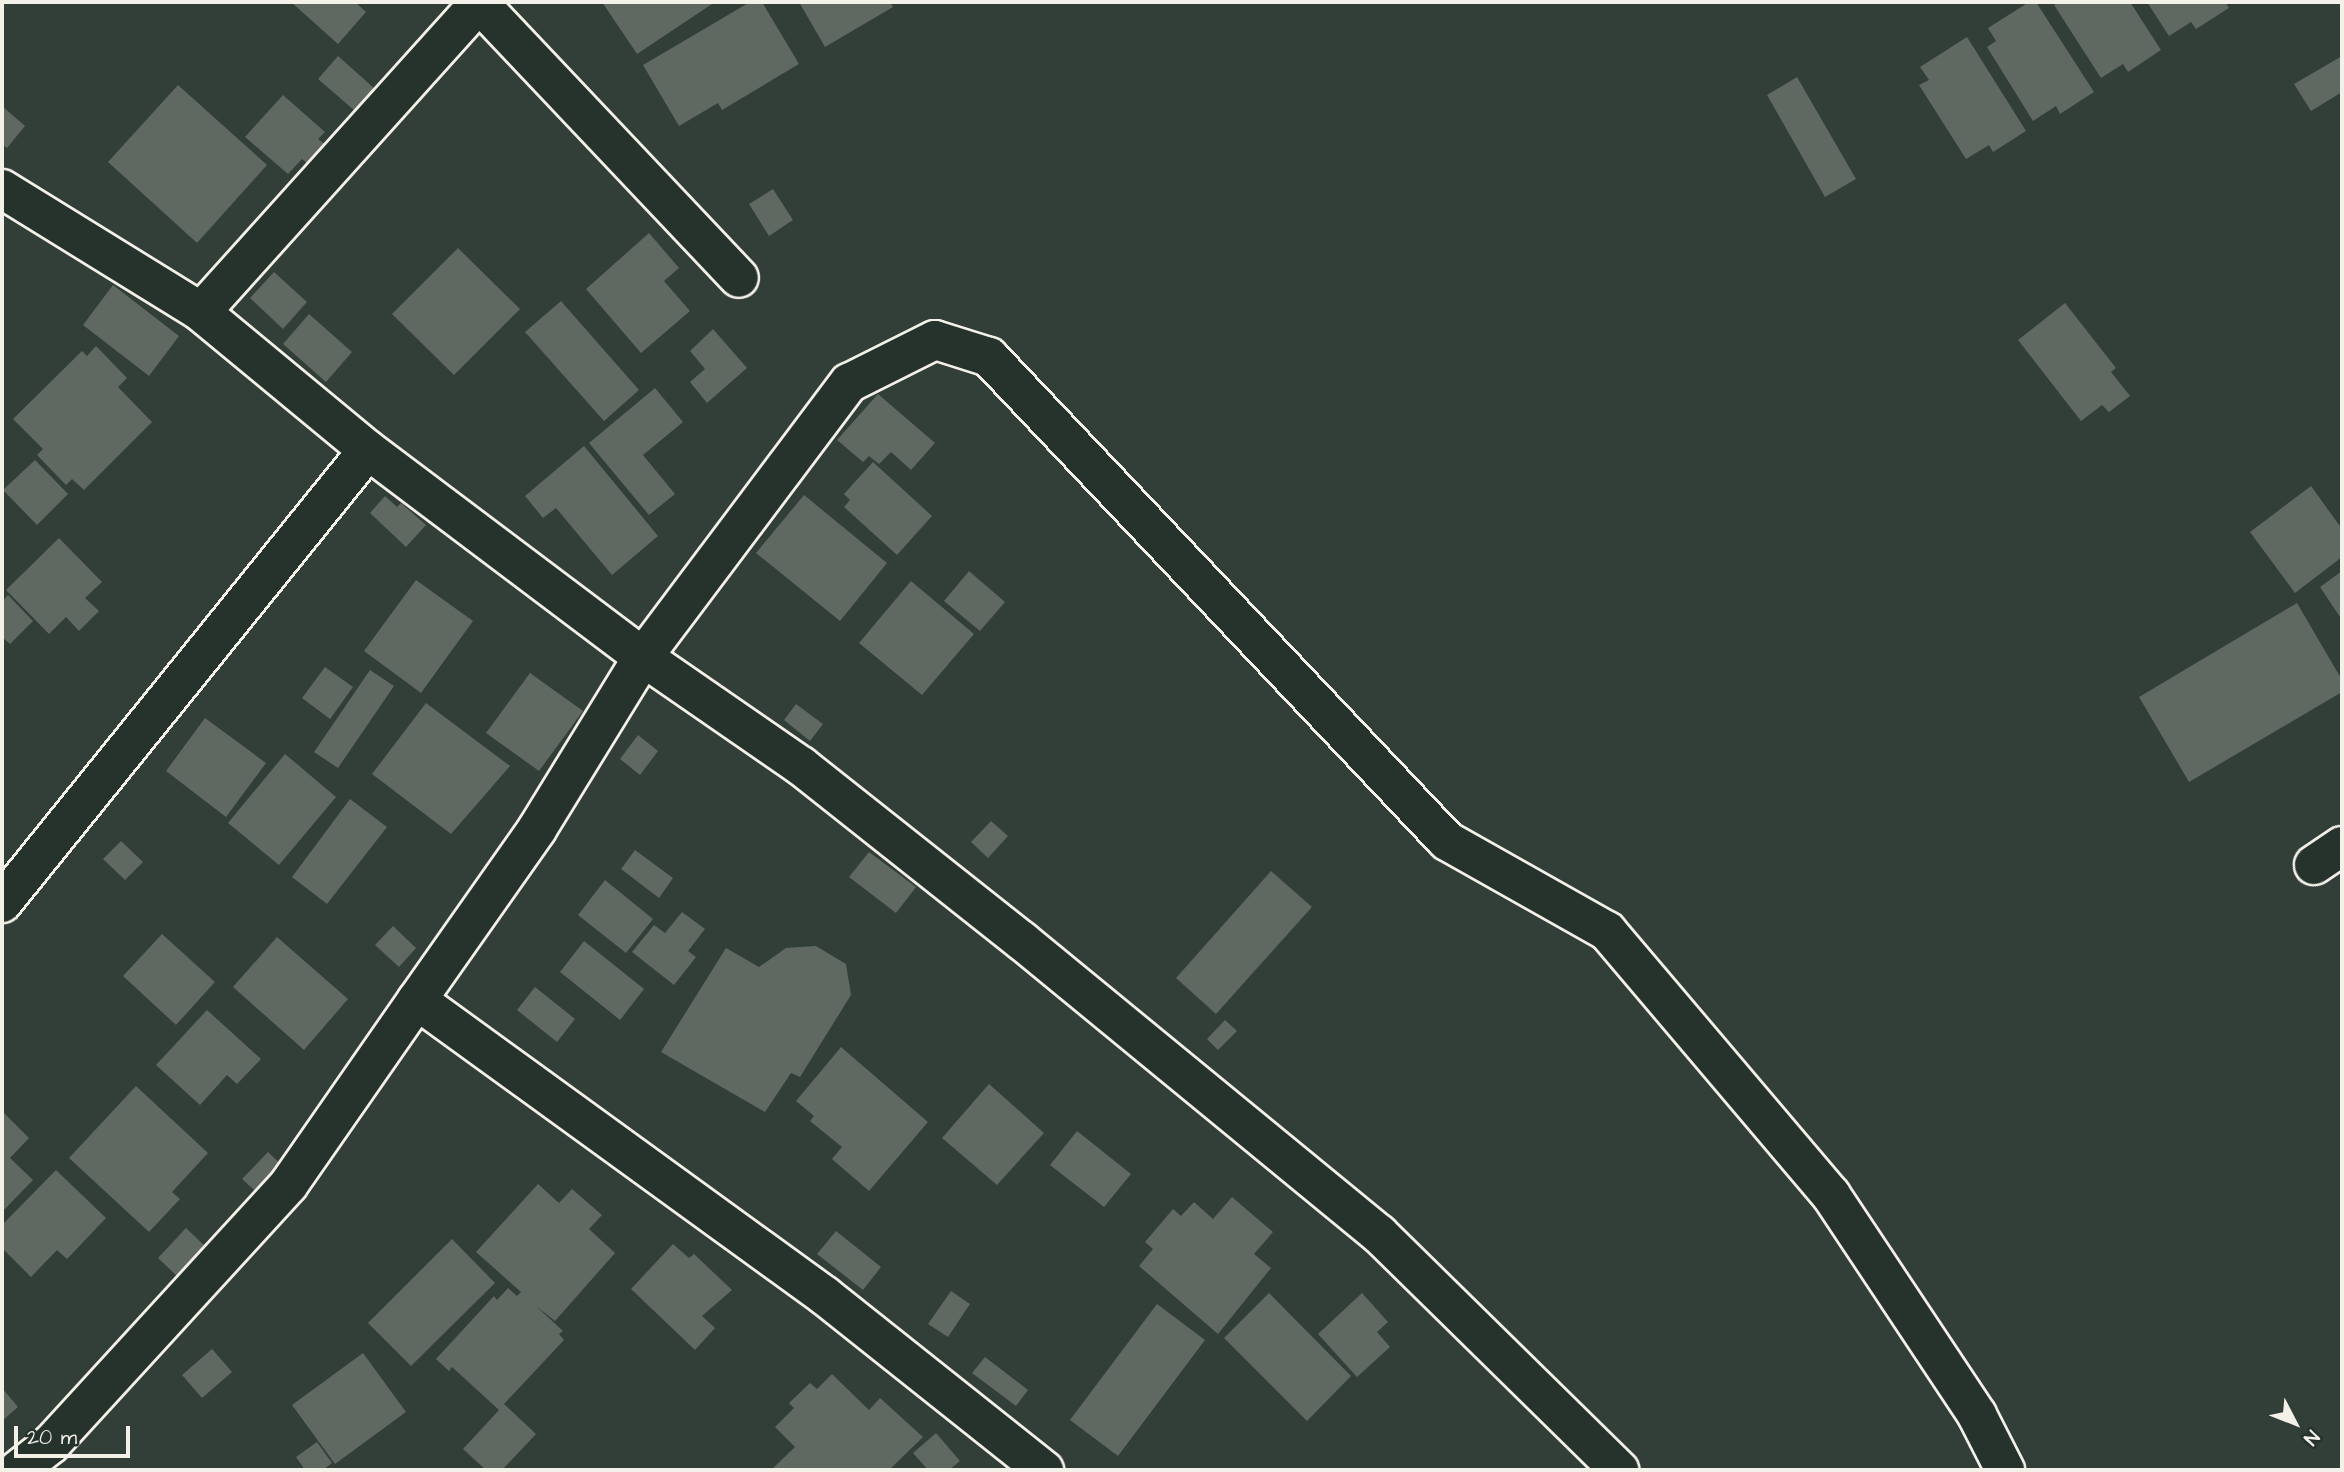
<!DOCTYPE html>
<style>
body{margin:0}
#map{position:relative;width:2344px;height:1472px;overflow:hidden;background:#323e38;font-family:"Architects Daughter",sans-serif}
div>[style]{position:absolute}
.building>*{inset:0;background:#5f6861}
.roads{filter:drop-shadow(2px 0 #f4f1e8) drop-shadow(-2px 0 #f4f1e8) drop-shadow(0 2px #f4f1e8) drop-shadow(0 -2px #f4f1e8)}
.minor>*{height:38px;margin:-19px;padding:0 19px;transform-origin:19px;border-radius:19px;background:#26332d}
span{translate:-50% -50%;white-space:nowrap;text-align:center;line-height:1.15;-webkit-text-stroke:5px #26332d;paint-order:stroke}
.frame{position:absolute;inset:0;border:4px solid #f4f1e8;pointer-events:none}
.north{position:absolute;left:2260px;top:1388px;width:70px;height:70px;-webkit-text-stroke:5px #26332d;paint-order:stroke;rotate:132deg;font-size:19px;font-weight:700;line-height:28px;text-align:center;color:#f4f1e8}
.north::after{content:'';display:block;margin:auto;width:24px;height:32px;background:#f4f1e8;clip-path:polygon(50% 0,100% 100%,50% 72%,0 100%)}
.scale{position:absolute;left:14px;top:1426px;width:116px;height:32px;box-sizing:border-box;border:4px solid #f4f1e8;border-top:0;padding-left:9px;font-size:21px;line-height:24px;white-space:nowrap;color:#f4f1e8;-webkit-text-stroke:5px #26332d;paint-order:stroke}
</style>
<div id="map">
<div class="building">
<div style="clip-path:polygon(291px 2px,355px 2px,366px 12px,338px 44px)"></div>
<div style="clip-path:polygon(602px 2px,715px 2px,637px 54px)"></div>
<div style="clip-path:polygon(750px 2px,762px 2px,799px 64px,722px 110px,718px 103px,679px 126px,643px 65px)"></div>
<div style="clip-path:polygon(799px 2px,890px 2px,893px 7px,825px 47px)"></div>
<div style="clip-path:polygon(2029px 2px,2036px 2px,2094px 92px,2060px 114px,2056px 106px,2033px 121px,1987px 47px,1996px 41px,1988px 28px)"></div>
<div style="clip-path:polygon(2060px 2px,2130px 2px,2161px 50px,2128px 72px,2123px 64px,2101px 78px,2054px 5px)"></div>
<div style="clip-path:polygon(2147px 2px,2225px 2px,2229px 8px,2196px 29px,2191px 22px,2169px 36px)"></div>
<div style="clip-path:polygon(1967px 37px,2026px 131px,1993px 152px,1989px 145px,1966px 159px,1919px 85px,1929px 80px,1920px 67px)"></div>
<div style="clip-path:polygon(338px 56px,375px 89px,355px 111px,318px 79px)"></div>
<div style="clip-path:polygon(2342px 56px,2342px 92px,2311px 111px,2294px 84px)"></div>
<div style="clip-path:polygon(1797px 77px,1856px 179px,1825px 197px,1767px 95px)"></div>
<div style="clip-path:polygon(178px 85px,267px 165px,197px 243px,108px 162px)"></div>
<div style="clip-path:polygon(283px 95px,325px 132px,318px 139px,326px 145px,309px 165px,302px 159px,288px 174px,245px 137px)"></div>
<div style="clip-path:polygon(2px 106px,25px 126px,7px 148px,2px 144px)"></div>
<div style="clip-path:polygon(773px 189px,793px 220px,769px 236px,749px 204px)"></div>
<div style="clip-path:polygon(649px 233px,679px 268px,664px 281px,690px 311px,641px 353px,586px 289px)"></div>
<div style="clip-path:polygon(458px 248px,520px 309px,454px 375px,392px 314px)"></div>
<div style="clip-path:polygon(274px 272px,307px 302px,283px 329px,250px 298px)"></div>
<div style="clip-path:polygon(113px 285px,179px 336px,149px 376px,83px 325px)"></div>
<div style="clip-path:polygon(561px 301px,639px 390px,604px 421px,525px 332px)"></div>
<div style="clip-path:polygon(2065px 303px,2116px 368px,2111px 372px,2130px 396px,2109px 412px,2102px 405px,2081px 421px,2018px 340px)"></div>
<div style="clip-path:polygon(309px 314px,352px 352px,326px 382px,283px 344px)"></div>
<div style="clip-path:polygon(713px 329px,747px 368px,707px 403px,690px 382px,705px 369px,690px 351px)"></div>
<div style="clip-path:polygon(96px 346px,127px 378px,118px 387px,152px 422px,84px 490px,72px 479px,66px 485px,37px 455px,43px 449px,13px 419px,82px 351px,87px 356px)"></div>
<div style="clip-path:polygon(655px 388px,683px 422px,643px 455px,675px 494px,649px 515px,589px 443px)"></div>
<div style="clip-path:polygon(878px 394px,935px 443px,911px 470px,891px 452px,879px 464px,869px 456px,863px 462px,837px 440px)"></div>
<div style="clip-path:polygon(584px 446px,658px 536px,612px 575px,556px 508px,543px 518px,525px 496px)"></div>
<div style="clip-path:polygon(35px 460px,68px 494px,37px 525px,3px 490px)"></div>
<div style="clip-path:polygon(873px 462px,932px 516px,897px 555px,844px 507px,850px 500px,844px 494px)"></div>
<div style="clip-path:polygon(2311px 486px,2342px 529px,2342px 557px,2295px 593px,2250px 532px)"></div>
<div style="clip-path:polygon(804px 495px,887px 563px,840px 621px,756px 553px)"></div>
<div style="clip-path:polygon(385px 496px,397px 507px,401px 503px,426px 525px,406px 547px,370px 513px)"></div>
<div style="clip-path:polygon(59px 538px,102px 582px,85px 598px,99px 611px,79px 631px,66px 617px,49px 634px,6px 590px)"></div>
<div style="clip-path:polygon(969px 571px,1005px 602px,980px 631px,944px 601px)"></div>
<div style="clip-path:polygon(2342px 571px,2342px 620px,2320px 587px)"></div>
<div style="clip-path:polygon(416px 580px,473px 621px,421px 693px,364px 651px)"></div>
<div style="clip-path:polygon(911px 581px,974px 634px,922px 695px,859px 643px)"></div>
<div style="clip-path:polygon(8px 595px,33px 621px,10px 644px,2px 637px,2px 602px)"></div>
<div style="clip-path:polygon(2297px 603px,2342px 680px,2342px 692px,2189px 782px,2139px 697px)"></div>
<div style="clip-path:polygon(325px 667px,353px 687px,330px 719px,302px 698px)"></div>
<div style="clip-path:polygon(370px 670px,394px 686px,338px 768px,314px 752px)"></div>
<div style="clip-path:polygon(530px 673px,583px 711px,539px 771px,486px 733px)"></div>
<div style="clip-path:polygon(426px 703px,510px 766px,451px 834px,372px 774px)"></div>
<div style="clip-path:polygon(796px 704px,823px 724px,810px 741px,784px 720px)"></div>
<div style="clip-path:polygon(205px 718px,266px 763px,226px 817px,166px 771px)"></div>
<div style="clip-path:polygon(638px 735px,658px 751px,640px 775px,620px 759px)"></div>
<div style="clip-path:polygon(285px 754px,336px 797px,279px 865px,228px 823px)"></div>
<div style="clip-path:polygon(350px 799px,387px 827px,327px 904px,292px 877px)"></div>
<div style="clip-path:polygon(991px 821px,1008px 836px,988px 858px,971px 842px)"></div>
<div style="clip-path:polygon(121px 841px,143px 862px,125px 880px,103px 859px)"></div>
<div style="clip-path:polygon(635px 850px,673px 878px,659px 898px,621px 869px)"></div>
<div style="clip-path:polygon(869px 852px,916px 887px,896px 913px,849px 877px)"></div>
<div style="clip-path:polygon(1271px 871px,1312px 907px,1216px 1014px,1176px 978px)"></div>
<div style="clip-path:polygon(605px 880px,653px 919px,626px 953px,578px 915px)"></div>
<div style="clip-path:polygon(682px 912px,705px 929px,688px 951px,696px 957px,674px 985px,632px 952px,654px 925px,665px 933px)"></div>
<div style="clip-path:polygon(393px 926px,416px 948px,399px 967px,375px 945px)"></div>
<div style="clip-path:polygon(162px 934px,215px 982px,176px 1025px,123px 976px)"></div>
<div style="clip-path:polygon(277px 937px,348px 999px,304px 1050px,233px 987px)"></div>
<div style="clip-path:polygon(584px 941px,644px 989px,620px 1020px,560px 972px)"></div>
<div style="clip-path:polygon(816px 946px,846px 964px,851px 995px,800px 1077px,791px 1073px,765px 1112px,661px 1052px,726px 948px,759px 967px,786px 948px)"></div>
<div style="clip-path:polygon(535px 987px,575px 1019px,557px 1042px,517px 1010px)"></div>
<div style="clip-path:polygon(207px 1010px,261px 1059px,237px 1084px,227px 1075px,200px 1105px,156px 1065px)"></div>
<div style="clip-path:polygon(1225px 1020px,1237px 1031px,1218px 1050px,1207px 1039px)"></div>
<div style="clip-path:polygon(841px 1047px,928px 1122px,869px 1191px,832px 1159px,842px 1147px,810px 1121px,814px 1116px,796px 1101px)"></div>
<div style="clip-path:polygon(989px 1084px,1044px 1133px,997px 1185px,942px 1138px)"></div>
<div style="clip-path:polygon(136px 1086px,208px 1153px,172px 1192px,180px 1199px,149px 1232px,69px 1158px)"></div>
<div style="clip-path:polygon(2px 1111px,29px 1138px,10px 1158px,33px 1180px,2px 1212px)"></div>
<div style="clip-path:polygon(1077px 1131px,1131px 1174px,1104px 1207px,1050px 1165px)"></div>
<div style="clip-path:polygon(268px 1152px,288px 1171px,263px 1198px,242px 1179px)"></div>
<div style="clip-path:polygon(56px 1170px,106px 1218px,67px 1259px,57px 1250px,31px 1277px,2px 1248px,2px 1225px)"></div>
<div style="clip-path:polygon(538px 1184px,559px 1203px,572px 1189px,602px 1215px,589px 1229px,615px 1253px,555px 1321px,536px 1306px,563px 1331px,559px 1334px,564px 1340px,504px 1404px,536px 1434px,502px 1470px,486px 1470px,463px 1449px,499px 1410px,452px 1367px,449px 1371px,436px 1359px,494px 1296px,497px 1300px,508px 1288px,517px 1296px,521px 1292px,476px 1252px)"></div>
<div style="clip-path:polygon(1232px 1197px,1273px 1232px,1254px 1254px,1271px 1268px,1218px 1334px,1139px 1266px,1153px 1249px,1145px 1242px,1173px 1209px,1181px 1216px,1194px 1202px,1213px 1219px)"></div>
<div style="clip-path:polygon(186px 1228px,209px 1250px,181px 1280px,158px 1258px)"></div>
<div style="clip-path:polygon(836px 1231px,881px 1267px,863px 1290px,817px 1254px)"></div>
<div style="clip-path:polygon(452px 1239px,495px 1283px,411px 1366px,368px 1323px)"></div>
<div style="clip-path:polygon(673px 1244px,689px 1258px,694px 1254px,732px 1290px,702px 1316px,715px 1328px,695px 1350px,631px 1289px)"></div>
<div style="clip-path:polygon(951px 1291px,970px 1304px,948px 1337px,928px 1324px)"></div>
<div style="clip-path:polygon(1269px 1293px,1351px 1376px,1307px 1421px,1224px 1338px)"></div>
<div style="clip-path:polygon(1362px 1293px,1388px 1322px,1377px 1332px,1390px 1347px,1357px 1377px,1318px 1334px)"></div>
<div style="clip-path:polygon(1157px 1304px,1205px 1340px,1118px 1456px,1070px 1420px)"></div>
<div style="clip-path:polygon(212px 1349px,232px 1372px,202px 1398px,182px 1375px)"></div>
<div style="clip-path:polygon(363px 1353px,406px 1412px,335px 1464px,292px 1405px)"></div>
<div style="clip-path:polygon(985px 1357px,1028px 1390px,1016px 1406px,972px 1373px)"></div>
<div style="clip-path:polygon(832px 1374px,869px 1410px,880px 1398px,923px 1437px,889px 1470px,771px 1470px,795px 1447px,775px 1427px,794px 1408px,789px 1403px,810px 1383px,817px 1389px)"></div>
<div style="clip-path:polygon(2px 1388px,18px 1407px,2px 1421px)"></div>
<div style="clip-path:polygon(936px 1433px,960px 1461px,949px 1470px,928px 1470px,913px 1453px)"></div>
<div style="clip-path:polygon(317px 1442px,332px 1463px,323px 1470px,305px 1470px,296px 1457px)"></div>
</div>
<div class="roads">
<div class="minor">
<div style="left:479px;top:3px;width:378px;rotate:46.6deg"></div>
<div style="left:2px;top:189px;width:234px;rotate:31.7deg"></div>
<div style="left:201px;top:312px;width:217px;rotate:39.6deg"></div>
<div style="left:368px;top:450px;width:344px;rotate:37deg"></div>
<div style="left:643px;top:657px;width:192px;rotate:34.6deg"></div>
<div style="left:801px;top:766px;width:282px;rotate:38.4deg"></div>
<div style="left:1022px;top:941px;width:462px;rotate:39.4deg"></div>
<div style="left:1379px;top:1234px;width:337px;rotate:44.5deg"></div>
<div style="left:201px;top:312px;width:417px;rotate:-48deg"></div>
<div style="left:2314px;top:865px;width:34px;rotate:-34deg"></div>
<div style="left:2px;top:903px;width:582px;rotate:-51.06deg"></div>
<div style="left:417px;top:1000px;width:209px;rotate:-54.9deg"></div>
<div style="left:537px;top:829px;width:202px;rotate:-58.4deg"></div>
<div style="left:643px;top:657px;width:343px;rotate:-53.1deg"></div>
<div style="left:849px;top:383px;width:96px;rotate:-26.6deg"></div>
<div style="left:935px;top:340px;width:57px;rotate:17.5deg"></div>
<div style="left:989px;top:357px;width:666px;rotate:46.58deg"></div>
<div style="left:1447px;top:841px;width:184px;rotate:29.4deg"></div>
<div style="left:1607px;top:931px;width:346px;rotate:49.7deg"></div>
<div style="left:1831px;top:1195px;width:264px;rotate:56.4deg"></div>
<div style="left:1977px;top:1415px;width:62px;rotate:63deg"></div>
<div style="left:18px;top:1470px;width:42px;rotate:-38.2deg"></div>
<div style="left:51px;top:1444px;width:352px;rotate:-47.5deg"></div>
<div style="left:289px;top:1184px;width:224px;rotate:-55.2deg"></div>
<div style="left:417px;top:1000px;width:504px;rotate:35.96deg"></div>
<div style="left:825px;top:1296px;width:280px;rotate:38.5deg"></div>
</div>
</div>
<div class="frame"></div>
<div class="north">N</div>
<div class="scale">20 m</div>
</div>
